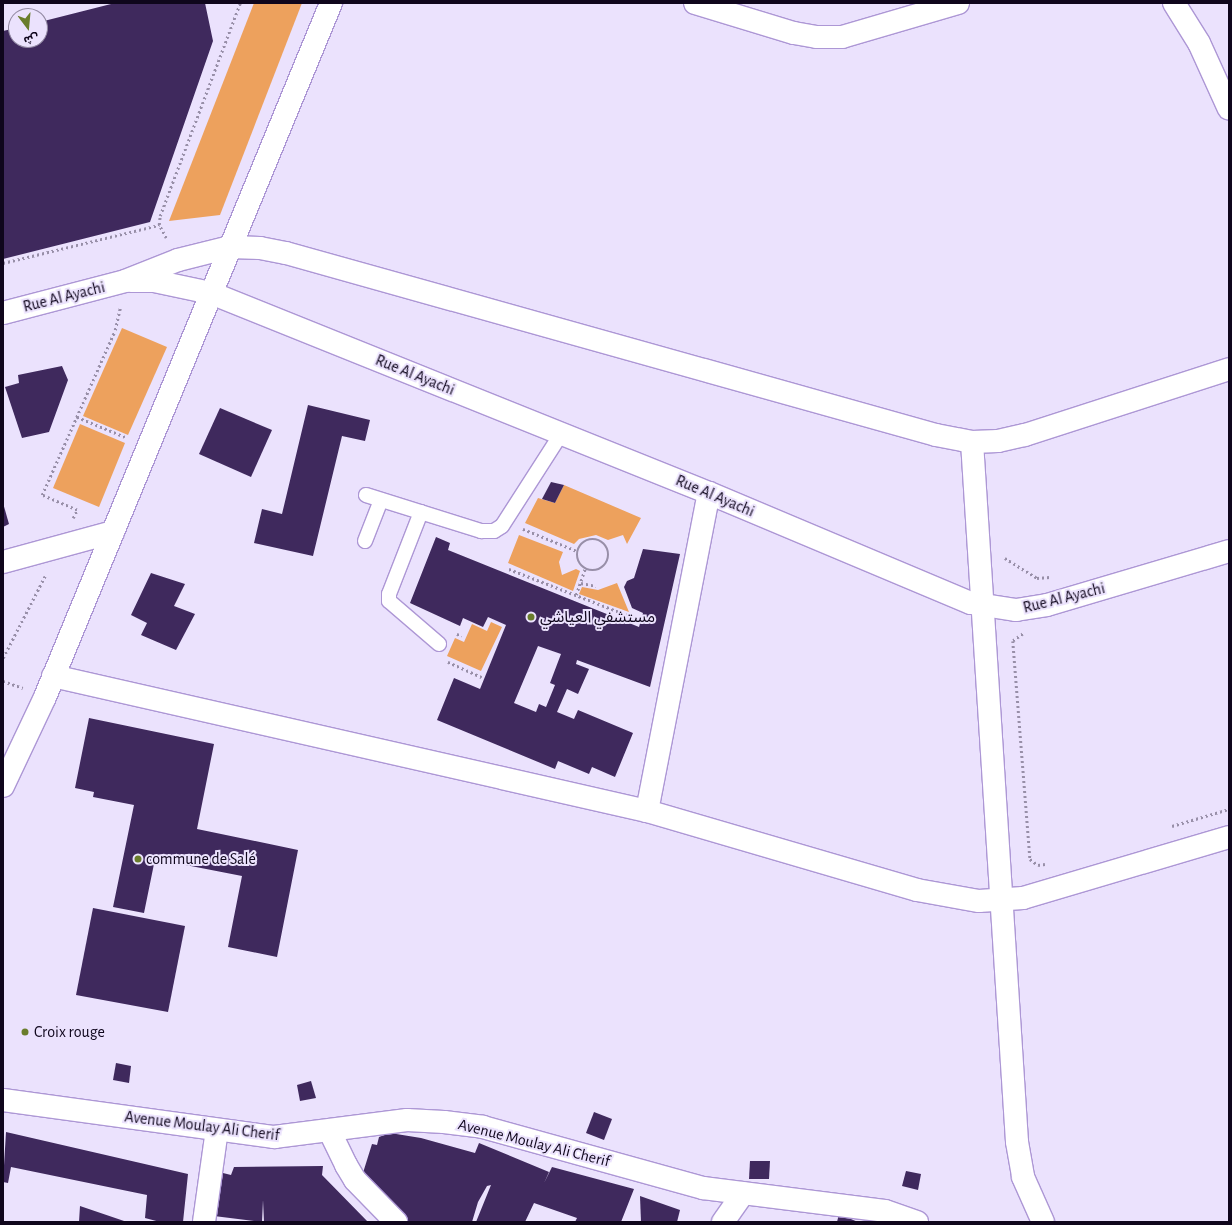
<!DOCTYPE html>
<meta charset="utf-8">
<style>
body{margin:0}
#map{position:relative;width:1232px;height:1225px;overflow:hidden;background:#ebe2fd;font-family:"Alegreya Sans","Noto Sans Arabic",sans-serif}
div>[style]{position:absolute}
.green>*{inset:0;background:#eda15d}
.building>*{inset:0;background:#3f295d}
.path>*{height:2.5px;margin-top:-1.25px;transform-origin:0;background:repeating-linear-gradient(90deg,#988fa8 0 2px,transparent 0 5px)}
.path>.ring{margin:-1.25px;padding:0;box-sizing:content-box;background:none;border:2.5px solid #988fa8;border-radius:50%}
.roads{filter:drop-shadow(1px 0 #ad97d5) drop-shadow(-1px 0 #ad97d5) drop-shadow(0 1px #ad97d5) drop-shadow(0 -1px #ad97d5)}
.lane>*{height:14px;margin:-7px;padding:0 7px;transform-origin:7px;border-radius:7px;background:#fff}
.street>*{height:22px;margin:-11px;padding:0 11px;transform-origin:11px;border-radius:11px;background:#fff}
.secondary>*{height:22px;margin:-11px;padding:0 11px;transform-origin:11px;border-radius:11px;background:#fff}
.dots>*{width:11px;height:11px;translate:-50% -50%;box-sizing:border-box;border:2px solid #ebe2fd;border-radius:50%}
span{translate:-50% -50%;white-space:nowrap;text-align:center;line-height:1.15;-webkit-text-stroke:4px #ebe2fd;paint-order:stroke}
.street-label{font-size:16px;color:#0f061c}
.poi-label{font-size:16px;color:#0f061c}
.left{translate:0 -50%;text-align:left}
.frame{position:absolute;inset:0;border:4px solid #0f061c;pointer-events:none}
.north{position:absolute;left:8px;top:8px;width:40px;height:40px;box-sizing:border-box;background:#ebe2fd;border:1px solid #938aa3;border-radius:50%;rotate:164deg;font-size:11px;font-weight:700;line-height:16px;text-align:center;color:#0f061c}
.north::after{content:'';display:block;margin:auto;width:14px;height:18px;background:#6a7d2c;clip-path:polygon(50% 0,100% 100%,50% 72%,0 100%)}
</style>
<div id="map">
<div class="green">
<div style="clip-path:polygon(254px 3px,302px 3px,220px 215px,169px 221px)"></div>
<div style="clip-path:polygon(122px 328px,167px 347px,128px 435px,83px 416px)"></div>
<div style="clip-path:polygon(80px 424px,125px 443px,99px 507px,53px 488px)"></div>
<div style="clip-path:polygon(564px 485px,641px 518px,627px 544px,623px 535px,608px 540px,596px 535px,579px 539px,574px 544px,525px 523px,538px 498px,555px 503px)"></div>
<div style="clip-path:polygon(519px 535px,563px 552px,559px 562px,562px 575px,576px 569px,580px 571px,573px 591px,508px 563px)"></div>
<div style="clip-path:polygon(617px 583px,629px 612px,579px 594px,582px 587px,598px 590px)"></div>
<div style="clip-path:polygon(491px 622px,502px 627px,481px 671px,447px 656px,455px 638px,464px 642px,472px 624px,487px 631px)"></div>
</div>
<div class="building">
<div style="clip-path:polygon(115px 3px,205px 3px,213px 41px,150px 222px,3px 259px,3px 31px,16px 28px,16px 40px,40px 40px,40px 22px)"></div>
<div style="clip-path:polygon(62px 366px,68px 380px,49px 432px,22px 438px,5px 387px,19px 383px,18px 375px)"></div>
<div style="clip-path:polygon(308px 405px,370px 420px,365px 441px,342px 436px,313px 556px,254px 543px,262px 509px,282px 514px)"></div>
<div style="clip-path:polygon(220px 408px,272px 430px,251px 477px,199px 454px)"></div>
<div style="clip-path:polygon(551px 482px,564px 485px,555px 503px,542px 499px)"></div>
<div style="clip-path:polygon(3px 503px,9px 524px,3px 527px)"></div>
<div style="clip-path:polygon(evenodd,436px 537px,450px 543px,448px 550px,639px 627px,643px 613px,632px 608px,624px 587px,627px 581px,634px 578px,643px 549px,680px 554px,650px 687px,577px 660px,576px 664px,589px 669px,578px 694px,567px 689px,557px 712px,574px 719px,578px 710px,633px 733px,615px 777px,592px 767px,589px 774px,558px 761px,555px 769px,437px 720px,454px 678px,480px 689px,506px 625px,488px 617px,483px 627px,463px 618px,460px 626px,410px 603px,436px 537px,538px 646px,561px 654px,550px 683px,555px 685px,546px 707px,539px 704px,536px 712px,514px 703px,538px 646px)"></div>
<div style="clip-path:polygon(151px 573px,185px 584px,174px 606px,195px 614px,176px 650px,141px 635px,147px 623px,131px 615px)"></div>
<div style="clip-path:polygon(89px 718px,214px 744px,197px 829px,298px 850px,277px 957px,228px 947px,242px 876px,155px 859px,144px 913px,113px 907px,134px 805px,93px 797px,94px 792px,75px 788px)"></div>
<div style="clip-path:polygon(93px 908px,185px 926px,168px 1012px,76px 995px)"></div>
<div style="clip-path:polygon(116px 1063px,131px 1066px,129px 1083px,113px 1080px)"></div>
<div style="clip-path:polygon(311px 1081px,316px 1098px,300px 1101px,297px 1085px)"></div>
<div style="clip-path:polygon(594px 1112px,612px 1119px,604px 1140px,586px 1133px)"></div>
<div style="clip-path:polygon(6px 1132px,188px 1174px,183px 1222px,160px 1222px,145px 1218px,147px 1195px,11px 1167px,8px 1183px,3px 1182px)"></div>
<div style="clip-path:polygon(390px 1133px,421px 1138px,475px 1153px,479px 1143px,549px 1172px,544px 1183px,552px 1167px,634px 1189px,621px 1222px,575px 1222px,577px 1218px,534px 1203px,525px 1222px,476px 1222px,491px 1185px,487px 1186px,478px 1202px,472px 1222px,407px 1222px,362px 1176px,372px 1144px,377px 1145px,379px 1137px)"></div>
<div style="clip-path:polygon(750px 1161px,770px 1161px,769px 1179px,749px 1179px)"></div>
<div style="clip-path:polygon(323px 1166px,322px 1175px,368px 1222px,264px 1222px,263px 1200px,262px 1222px,214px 1216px,223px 1173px,231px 1175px,234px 1167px)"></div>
<div style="clip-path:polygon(906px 1171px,921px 1174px,918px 1190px,902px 1186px)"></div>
<div style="clip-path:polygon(640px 1196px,680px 1210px,677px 1222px,641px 1222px)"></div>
<div style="clip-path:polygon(80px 1206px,127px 1222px,79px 1222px)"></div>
<div style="clip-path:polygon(839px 1214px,858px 1222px,837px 1222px)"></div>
</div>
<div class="path">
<div style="left:166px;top:238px;width:15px;rotate:-118deg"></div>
<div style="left:159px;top:225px;width:9px;rotate:-84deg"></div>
<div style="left:160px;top:216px;width:228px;rotate:-69.4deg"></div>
<div style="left:3px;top:263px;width:161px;rotate:-13.7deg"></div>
<div style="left:77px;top:417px;width:52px;rotate:22.6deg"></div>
<div style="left:73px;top:518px;width:9px;rotate:-63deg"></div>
<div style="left:77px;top:510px;width:38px;rotate:-157deg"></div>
<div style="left:42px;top:495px;width:180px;rotate:-66.1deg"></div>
<div style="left:115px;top:330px;width:23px;rotate:-77deg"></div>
<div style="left:523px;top:529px;width:58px;rotate:22.2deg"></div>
<div class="ring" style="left:577px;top:539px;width:29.5px;height:29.5px"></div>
<div style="left:1005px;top:558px;width:38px;rotate:32deg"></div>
<div style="left:1037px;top:578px;width:13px;rotate:-4deg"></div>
<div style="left:509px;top:569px;width:132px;rotate:21.3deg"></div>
<div style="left:581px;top:583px;width:15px;rotate:11deg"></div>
<div style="left:576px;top:595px;width:28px;rotate:-71deg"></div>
<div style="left:457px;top:634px;width:5px;rotate:22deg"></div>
<div style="left:1023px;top:634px;width:12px;rotate:145deg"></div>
<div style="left:1013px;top:641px;width:219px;rotate:85.5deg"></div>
<div style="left:1030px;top:859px;width:10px;rotate:37deg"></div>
<div style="left:1038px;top:865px;width:7px;rotate:-8deg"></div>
<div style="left:3px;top:658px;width:92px;rotate:-62.9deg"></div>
<div style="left:448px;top:662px;width:37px;rotate:24deg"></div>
<div style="left:3px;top:681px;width:21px;rotate:19deg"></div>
<div style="left:1172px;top:826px;width:59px;rotate:-16.6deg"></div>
</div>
<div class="roads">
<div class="lane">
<div style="left:366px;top:495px;width:121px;rotate:17.4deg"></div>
<div style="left:481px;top:531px;width:13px"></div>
<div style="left:494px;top:531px;width:9px;rotate:-32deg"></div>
<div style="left:502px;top:526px;width:109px;rotate:-57.3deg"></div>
<div style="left:421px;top:512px;width:88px;rotate:111.3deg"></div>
<div style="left:389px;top:594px;width:7px;rotate:90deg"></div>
<div style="left:389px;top:601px;width:66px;rotate:40.7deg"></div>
<div style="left:365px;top:541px;width:44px;rotate:-68.7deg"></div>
</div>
<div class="street">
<div style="left:695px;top:3px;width:103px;rotate:16.9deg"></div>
<div style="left:794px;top:33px;width:23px;rotate:10deg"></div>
<div style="left:817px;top:37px;width:25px"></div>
<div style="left:842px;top:37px;width:121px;rotate:-16.3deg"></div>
<div style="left:1174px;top:3px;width:47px;rotate:58deg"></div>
<div style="left:1199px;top:43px;width:72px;rotate:65.6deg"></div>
<div style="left:131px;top:281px;width:23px"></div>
<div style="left:154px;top:281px;width:58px;rotate:11.9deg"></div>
<div style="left:211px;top:293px;width:537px;rotate:21.88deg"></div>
<div style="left:709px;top:493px;width:284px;rotate:22.8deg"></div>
<div style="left:971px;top:603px;width:46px;rotate:8.8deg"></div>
<div style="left:1016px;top:610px;width:31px;rotate:-9deg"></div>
<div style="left:1047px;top:605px;width:190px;rotate:-16.5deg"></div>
<div style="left:3px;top:313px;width:126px;rotate:-14.7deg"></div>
<div style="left:125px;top:281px;width:57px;rotate:-21.6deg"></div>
<div style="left:178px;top:260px;width:54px;rotate:-14deg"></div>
<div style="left:230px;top:247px;width:30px;rotate:2deg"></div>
<div style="left:260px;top:248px;width:26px;rotate:11deg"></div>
<div style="left:286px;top:253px;width:675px;rotate:15.64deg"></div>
<div style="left:936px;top:435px;width:37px;rotate:11deg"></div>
<div style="left:972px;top:442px;width:26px;rotate:-2deg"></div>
<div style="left:998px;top:441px;width:28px;rotate:-13deg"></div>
<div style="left:1025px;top:435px;width:214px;rotate:-17.9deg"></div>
<div style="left:972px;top:442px;width:701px;rotate:86.32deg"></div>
<div style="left:1017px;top:1142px;width:36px;rotate:80deg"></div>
<div style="left:1023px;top:1177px;width:49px;rotate:66deg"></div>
<div style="left:3px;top:562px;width:114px;rotate:-15.3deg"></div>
<div style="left:53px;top:676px;width:609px;rotate:12.8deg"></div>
<div style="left:647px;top:811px;width:281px;rotate:16.3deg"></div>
<div style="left:917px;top:890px;width:63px;rotate:10.1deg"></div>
<div style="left:979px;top:901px;width:44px;rotate:-3.9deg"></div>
<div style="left:1023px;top:898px;width:215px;rotate:-16.5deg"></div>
<div style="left:3px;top:786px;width:98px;rotate:-64.7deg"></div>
<div style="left:45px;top:697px;width:751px;rotate:-67.6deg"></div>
<div style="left:647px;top:811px;width:324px;rotate:-79deg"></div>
<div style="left:330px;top:1132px;width:37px;rotate:64deg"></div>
<div style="left:346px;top:1165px;width:17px;rotate:59deg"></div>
<div style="left:355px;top:1180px;width:59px;rotate:45.7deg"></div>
<div style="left:204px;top:1222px;width:93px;rotate:-82deg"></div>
<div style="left:723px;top:1222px;width:35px;rotate:-55deg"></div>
</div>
<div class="secondary">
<div style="left:3px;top:1100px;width:274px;rotate:7.8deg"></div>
<div style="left:274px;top:1137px;width:134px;rotate:-7.3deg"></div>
<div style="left:407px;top:1120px;width:37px;rotate:3deg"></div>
<div style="left:444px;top:1122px;width:39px;rotate:7deg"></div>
<div style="left:483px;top:1127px;width:228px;rotate:15.5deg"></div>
<div style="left:703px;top:1188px;width:183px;rotate:7.2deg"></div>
<div style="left:885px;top:1211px;width:34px;rotate:19deg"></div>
</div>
</div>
<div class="dots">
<div style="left:531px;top:617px;background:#6a7d2c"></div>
<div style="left:138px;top:859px;background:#6a7d2c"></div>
<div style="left:25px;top:1032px;background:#6a7d2c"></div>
</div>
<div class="street-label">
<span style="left:64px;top:297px;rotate:-14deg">Rue Al Ayachi</span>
<span style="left:415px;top:375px;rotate:22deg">Rue Al Ayachi</span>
<span style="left:715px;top:496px;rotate:23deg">Rue Al Ayachi</span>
<span style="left:1064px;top:598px;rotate:-14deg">Rue Al Ayachi</span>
<span style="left:202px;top:1126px;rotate:7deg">Avenue Moulay Ali Cherif</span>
<span style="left:534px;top:1143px;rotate:14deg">Avenue Moulay Ali Cherif</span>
</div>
<div class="poi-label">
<span class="left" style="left:540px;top:617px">مستشفي العياشي</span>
<span class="left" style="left:146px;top:859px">commune de Salé</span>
<span class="left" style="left:34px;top:1032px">Croix rouge</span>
</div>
<div class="frame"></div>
<div class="north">ش</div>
</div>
